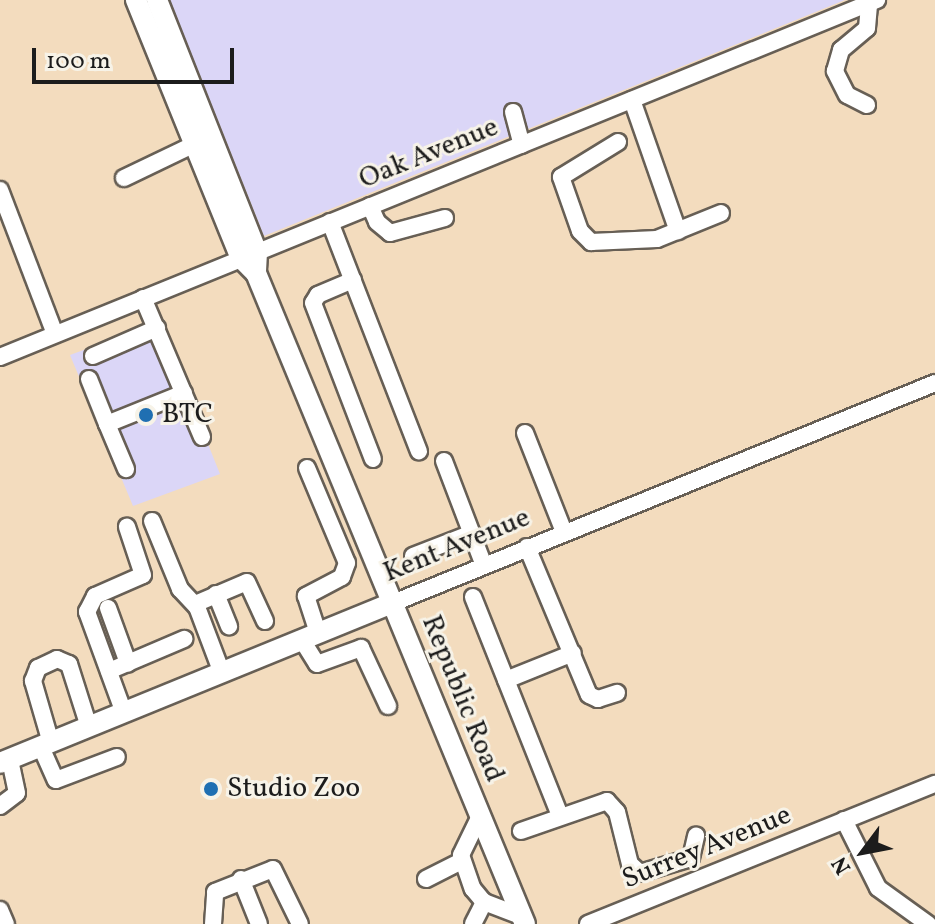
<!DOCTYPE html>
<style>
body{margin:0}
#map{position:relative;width:935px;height:924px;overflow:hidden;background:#f3dcbe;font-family:Vollkorn,serif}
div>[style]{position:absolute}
.built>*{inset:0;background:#dbd6f7}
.roads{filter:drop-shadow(2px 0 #675f55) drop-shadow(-2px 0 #675f55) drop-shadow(0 2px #675f55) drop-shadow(0 -2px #675f55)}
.minor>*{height:16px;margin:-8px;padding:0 8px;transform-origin:8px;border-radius:8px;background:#fff}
.major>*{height:20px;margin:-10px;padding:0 10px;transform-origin:10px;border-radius:10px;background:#fff}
.dots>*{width:22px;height:22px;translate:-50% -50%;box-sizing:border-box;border:4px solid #f7f3e8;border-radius:50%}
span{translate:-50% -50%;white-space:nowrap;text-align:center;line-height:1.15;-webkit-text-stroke:6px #f7f3e8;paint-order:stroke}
.street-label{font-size:28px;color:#1c1c1c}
.poi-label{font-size:28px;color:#1c1c1c}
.left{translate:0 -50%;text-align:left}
.north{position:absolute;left:823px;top:812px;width:80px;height:80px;-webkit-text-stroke:6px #f7f3e8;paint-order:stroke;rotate:238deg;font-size:22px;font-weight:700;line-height:32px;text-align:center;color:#1c1c1c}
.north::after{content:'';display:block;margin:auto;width:28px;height:36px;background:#1c1c1c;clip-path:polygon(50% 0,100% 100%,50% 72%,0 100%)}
.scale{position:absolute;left:32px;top:48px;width:202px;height:36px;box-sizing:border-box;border:4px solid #1c1c1c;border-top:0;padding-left:10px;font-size:24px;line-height:28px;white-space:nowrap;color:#1c1c1c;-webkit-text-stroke:6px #f7f3e8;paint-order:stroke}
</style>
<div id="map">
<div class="built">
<div style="clip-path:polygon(170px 0,845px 0,264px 236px)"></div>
<div style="clip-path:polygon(159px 322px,220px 474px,133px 506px,70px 355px)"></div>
</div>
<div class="roads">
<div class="minor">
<div style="left:632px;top:100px;width:139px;rotate:70.7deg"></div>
<div style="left:867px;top:105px;width:22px;rotate:-153deg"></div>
<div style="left:847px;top:95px;width:27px;rotate:-117deg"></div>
<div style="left:835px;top:71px;width:22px;rotate:-74deg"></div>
<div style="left:841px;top:50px;width:34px;rotate:-40deg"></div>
<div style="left:867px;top:28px;width:25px;rotate:-85deg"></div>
<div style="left:513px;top:112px;width:34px;rotate:75deg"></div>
<div style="left:618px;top:142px;width:67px;rotate:148.4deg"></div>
<div style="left:561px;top:177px;width:57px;rotate:70.6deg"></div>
<div style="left:580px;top:231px;width:16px;rotate:45deg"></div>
<div style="left:591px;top:242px;width:66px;rotate:-2.6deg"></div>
<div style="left:657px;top:239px;width:69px;rotate:-22.1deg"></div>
<div style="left:124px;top:178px;width:79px;rotate:-25.6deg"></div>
<div style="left:0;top:190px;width:154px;rotate:69.1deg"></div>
<div style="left:370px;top:206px;width:17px;rotate:66deg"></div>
<div style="left:377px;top:222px;width:17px;rotate:40deg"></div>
<div style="left:390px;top:233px;width:57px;rotate:-15.3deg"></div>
<div style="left:330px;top:222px;width:246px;rotate:68.8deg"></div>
<div style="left:353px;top:280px;width:38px;rotate:157deg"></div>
<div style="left:318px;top:295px;width:9px;rotate:122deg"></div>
<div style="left:313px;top:303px;width:167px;rotate:69deg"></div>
<div style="left:143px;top:298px;width:151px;rotate:67deg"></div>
<div style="left:93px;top:356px;width:70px;rotate:-23.6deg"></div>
<div style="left:0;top:357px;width:947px;rotate:-22.15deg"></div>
<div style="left:89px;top:379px;width:48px;rotate:68.2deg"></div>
<div style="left:107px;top:424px;width:83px;rotate:-21.9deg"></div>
<div style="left:107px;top:424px;width:49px;rotate:67.1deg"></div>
<div style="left:525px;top:433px;width:106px;rotate:68.5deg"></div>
<div style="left:444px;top:461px;width:112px;rotate:69.1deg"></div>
<div style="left:307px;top:468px;width:103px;rotate:67.2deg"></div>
<div style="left:347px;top:563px;width:15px;rotate:110deg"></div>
<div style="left:342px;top:577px;width:41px;rotate:152.2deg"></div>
<div style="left:306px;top:596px;width:40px;rotate:72deg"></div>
<div style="left:152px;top:521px;width:74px;rotate:67.6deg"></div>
<div style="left:180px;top:589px;width:25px;rotate:47deg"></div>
<div style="left:197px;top:607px;width:71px;rotate:69.3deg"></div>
<div style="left:527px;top:547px;width:160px;rotate:67.3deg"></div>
<div style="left:589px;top:695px;width:10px;rotate:24deg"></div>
<div style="left:598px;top:699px;width:20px;rotate:-18deg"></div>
<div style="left:413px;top:556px;width:63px;rotate:-21.3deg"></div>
<div style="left:216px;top:594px;width:35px;rotate:68deg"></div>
<div style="left:473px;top:597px;width:236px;rotate:68.3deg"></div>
<div style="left:393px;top:603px;width:585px;rotate:-22.09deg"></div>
<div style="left:195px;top:604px;width:56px;rotate:-22.9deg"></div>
<div style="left:247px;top:582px;width:43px;rotate:65.2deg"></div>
<div style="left:108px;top:608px;width:59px;rotate:70deg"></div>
<div style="left:302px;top:640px;width:28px;rotate:58deg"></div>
<div style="left:317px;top:664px;width:47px;rotate:-20deg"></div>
<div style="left:361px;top:648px;width:64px;rotate:65deg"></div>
<div style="left:109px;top:671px;width:82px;rotate:-23.1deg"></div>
<div style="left:506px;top:680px;width:72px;rotate:-21.9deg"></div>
<div style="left:124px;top:713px;width:108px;rotate:-110.1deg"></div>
<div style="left:87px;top:612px;width:18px;rotate:-63deg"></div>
<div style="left:95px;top:596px;width:52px;rotate:-23.6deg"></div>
<div style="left:143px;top:575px;width:51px;rotate:-108.4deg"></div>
<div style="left:51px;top:743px;width:65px;rotate:-106.2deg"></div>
<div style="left:33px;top:681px;width:14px;rotate:-69deg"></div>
<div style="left:38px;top:668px;width:21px;rotate:-25deg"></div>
<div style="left:57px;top:659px;width:13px;rotate:23deg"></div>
<div style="left:69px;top:664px;width:66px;rotate:72.4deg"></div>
<div style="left:41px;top:747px;width:36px;rotate:66deg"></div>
<div style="left:56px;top:780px;width:65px;rotate:-20.7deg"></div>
<div style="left:0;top:806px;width:21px;rotate:-37deg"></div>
<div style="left:17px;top:793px;width:35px;rotate:-102deg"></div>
<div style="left:480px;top:816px;width:43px;rotate:116deg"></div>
<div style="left:461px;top:855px;width:36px;rotate:71deg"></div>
<div style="left:473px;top:889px;width:17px;rotate:50deg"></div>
<div style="left:484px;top:902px;width:40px;rotate:21deg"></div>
<div style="left:844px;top:820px;width:76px;rotate:63.4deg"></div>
<div style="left:878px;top:888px;width:62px;rotate:35.8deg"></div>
<div style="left:521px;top:831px;width:91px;rotate:-19.2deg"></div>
<div style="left:607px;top:801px;width:15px;rotate:48deg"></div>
<div style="left:617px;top:812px;width:54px;rotate:76deg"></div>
<div style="left:630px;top:864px;width:13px;rotate:42deg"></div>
<div style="left:640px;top:873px;width:53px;rotate:-16.4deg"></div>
<div style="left:691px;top:858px;width:23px;rotate:-77deg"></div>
<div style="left:241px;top:879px;width:48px;rotate:68.2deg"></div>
<div style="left:426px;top:879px;width:39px;rotate:-27deg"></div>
<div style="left:0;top:910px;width:15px;rotate:67deg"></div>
<div style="left:213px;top:924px;width:32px;rotate:-86deg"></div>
<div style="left:215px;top:892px;width:62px;rotate:-21.6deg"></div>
<div style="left:273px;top:869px;width:61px;rotate:63.9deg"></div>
<div style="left:473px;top:924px;width:25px;rotate:-63deg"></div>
<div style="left:588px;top:924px;width:374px;rotate:-22deg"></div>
</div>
<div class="major">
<div style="left:136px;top:0;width:279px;rotate:67.9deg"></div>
<div style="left:241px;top:258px;width:21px;rotate:45deg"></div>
<div style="left:256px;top:273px;width:704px;rotate:67.55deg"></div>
<div style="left:157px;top:0;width:271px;rotate:68.4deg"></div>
<div style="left:257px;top:252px;width:21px;rotate:93deg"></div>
<div style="left:0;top:763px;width:424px;rotate:-22.2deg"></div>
</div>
</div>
<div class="dots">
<div style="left:146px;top:415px;background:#1f6fb2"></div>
<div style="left:211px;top:789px;background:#1f6fb2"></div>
</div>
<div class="street-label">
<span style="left:429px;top:154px;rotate:-22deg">Oak Avenue</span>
<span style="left:457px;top:546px;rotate:-22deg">Kent Avenue</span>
<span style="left:462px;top:699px;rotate:68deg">Republic Road</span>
<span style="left:707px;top:848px;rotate:-22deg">Surrey Avenue</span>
</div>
<div class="poi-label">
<span class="left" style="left:162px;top:415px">BTC</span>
<span class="left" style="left:227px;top:789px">Studio Zoo</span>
</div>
<div class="north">N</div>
<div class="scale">100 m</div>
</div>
